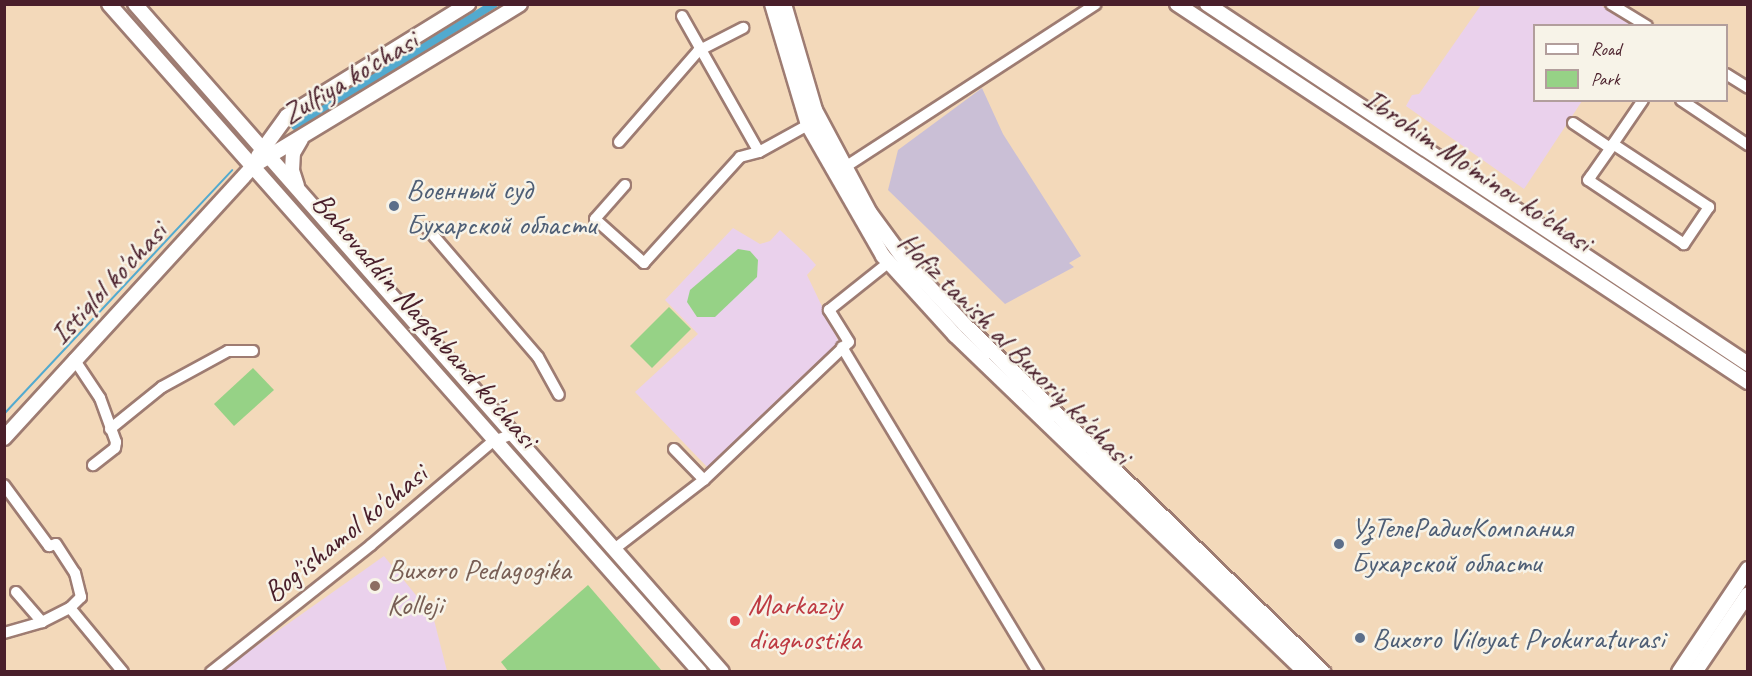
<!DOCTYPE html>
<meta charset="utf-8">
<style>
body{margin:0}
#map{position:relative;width:1752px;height:676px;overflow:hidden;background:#f3d9ba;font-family:Caveat,sans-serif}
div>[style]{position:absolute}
.built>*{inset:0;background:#ead1ec}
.industrial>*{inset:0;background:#cabfd6}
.green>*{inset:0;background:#96d286}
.stream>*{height:2px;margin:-1px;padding:0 1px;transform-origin:1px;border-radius:1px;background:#52aacf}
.canal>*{height:8px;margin:-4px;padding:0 4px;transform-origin:4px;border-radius:4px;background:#52aacf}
.roads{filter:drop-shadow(2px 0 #9e7c72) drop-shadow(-2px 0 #9e7c72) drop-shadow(0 2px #9e7c72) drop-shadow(0 -2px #9e7c72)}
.minor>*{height:10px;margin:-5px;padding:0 5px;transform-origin:5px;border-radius:5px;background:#fff}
.major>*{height:14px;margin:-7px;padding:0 7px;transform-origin:7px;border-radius:7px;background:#fff}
.dots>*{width:16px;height:16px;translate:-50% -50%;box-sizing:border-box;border:3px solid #f7f3e8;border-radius:50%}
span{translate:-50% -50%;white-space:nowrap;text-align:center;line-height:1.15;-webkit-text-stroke:5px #f7f3e8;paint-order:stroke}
.street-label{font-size:30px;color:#4a1f2b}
.service-label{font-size:30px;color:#4e5e75}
.left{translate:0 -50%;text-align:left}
.education-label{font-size:30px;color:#785e54}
.health-label{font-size:30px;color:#be3a42}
.frame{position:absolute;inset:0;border:6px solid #4a1f2b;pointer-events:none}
.legend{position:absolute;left:1533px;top:24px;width:195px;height:78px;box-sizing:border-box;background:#f7f3e8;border:2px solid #b29e9c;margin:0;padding:8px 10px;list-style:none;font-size:18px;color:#4a1f2b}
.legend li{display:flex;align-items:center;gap:12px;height:30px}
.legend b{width:30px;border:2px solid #b29e9c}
</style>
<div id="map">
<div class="built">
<div style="clip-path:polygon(1481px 5px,1600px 5px,1633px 24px,1534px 26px,1534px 100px,1582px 101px,1524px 189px,1406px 106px,1412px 95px,1419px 94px)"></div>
<div style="clip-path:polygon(733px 228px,760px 244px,770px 241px,780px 230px,807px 255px,816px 265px,807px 275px,839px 342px,710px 470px,635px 392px,698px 334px,665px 300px)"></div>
<div style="clip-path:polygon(384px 556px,433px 616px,447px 671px,221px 671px)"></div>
</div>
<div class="industrial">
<div style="clip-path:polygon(982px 88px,1003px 134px,1081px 256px,1069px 263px,1074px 267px,1005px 304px,888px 190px,898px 150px)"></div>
</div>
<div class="green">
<div style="clip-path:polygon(738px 249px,750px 251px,758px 260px,757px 277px,715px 317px,697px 317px,687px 302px,690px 290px)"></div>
<div style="clip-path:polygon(669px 307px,691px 329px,652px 368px,630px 346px)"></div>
<div style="clip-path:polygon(253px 368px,274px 390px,234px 426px,214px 404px)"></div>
<div style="clip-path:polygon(588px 585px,662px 671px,508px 671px,501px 662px)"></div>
</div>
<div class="stream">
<div style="left:4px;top:414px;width:334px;rotate:-46.9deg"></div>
</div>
<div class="canal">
<div style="left:295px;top:126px;width:233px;rotate:-31.5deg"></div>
</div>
<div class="roads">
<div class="minor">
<div style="left:1611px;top:4px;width:42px;rotate:31.4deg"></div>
<div style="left:682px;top:16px;width:156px;rotate:60.5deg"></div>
<div style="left:1726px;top:74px;width:26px;rotate:32deg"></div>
<div style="left:1681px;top:100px;width:81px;rotate:33.9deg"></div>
<div style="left:1573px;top:123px;width:45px;rotate:34deg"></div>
<div style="left:619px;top:142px;width:121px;rotate:-49deg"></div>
<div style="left:698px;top:51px;width:51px;rotate:-27.1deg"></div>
<div style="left:1613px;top:144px;width:115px;rotate:33.3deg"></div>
<div style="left:1709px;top:207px;width:45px;rotate:124deg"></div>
<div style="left:1684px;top:244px;width:115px;rotate:-146.3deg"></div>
<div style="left:1588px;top:180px;width:5px;rotate:-53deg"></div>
<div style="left:1591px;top:176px;width:39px;rotate:-55deg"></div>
<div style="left:1613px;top:144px;width:53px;rotate:-55.7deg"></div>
<div style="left:839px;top:171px;width:306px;rotate:-33deg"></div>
<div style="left:625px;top:185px;width:45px;rotate:131.4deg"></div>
<div style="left:595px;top:219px;width:66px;rotate:41.9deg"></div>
<div style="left:644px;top:263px;width:143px;rotate:-47.8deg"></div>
<div style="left:740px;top:157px;width:20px;rotate:-15deg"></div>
<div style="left:759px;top:152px;width:56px;rotate:-28.9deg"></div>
<div style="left:427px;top:228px;width:170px;rotate:49.3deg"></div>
<div style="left:538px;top:357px;width:43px;rotate:61.1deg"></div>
<div style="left:842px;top:347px;width:380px;rotate:58.9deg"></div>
<div style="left:74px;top:359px;width:47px;rotate:56.3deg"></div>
<div style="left:100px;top:398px;width:47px;rotate:70deg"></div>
<div style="left:116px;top:442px;width:6px;rotate:99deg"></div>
<div style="left:115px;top:448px;width:28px;rotate:142deg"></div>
<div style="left:110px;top:429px;width:67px;rotate:-38.9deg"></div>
<div style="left:162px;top:387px;width:75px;rotate:-28.6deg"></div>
<div style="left:228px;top:351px;width:25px"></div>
<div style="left:674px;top:449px;width:43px;rotate:45.9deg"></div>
<div style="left:4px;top:485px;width:76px;rotate:53.6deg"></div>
<div style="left:49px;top:546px;width:7px;rotate:-16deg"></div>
<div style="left:56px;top:544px;width:35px;rotate:57deg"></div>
<div style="left:75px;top:573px;width:25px;rotate:76deg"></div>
<div style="left:81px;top:597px;width:16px;rotate:135deg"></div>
<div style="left:613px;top:550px;width:115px;rotate:-37.6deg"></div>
<div style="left:704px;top:480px;width:200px;rotate:-43.6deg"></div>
<div style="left:849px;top:342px;width:38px;rotate:-122deg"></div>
<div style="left:829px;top:310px;width:75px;rotate:-38.5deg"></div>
<div style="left:16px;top:592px;width:40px;rotate:49deg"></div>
<div style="left:42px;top:622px;width:31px;rotate:-27deg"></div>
<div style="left:70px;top:608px;width:83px;rotate:50.4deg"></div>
<div style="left:4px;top:633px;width:40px;rotate:-16deg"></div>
<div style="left:211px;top:672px;width:204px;rotate:-38.4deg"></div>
<div style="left:371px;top:545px;width:160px;rotate:-40.4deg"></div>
<div style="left:493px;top:441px;width:18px;rotate:-19deg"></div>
</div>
<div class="major">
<div style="left:109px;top:4px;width:892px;rotate:48.5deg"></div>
<div style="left:135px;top:4px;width:889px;rotate:48.69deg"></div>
<div style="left:772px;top:4px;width:126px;rotate:73.4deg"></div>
<div style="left:808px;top:125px;width:151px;rotate:60.2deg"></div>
<div style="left:883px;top:256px;width:107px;rotate:47.7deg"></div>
<div style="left:955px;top:335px;width:486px;rotate:43.9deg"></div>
<div style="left:784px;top:4px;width:110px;rotate:73.7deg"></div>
<div style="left:815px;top:110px;width:117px;rotate:61.9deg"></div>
<div style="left:870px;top:213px;width:61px;rotate:53.7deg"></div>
<div style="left:906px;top:262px;width:86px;rotate:46.9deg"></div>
<div style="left:965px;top:325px;width:499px;rotate:44.1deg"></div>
<div style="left:1177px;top:4px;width:685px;rotate:33.5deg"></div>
<div style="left:1207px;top:4px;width:650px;rotate:33.64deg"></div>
<div style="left:258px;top:156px;width:49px;rotate:-54.1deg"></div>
<div style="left:287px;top:116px;width:213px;rotate:-31.7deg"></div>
<div style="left:297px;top:186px;width:16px;rotate:-108deg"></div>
<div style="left:292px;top:171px;width:18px;rotate:-87deg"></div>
<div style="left:293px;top:153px;width:16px;rotate:-60deg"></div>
<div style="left:4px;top:438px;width:369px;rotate:-47.5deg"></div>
<div style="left:253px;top:166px;width:312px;rotate:-31.2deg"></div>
<div style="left:1679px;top:672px;width:124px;rotate:-56.2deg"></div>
<div style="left:1695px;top:672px;width:94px;rotate:-55.8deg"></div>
</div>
</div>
<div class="dots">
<div style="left:394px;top:206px;background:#5c6f8a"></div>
<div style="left:1339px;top:544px;background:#5c6f8a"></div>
<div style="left:375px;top:586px;background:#8d6e63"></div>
<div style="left:735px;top:621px;background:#e0444e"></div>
<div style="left:1360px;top:638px;background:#5c6f8a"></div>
</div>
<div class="street-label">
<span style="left:349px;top:77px;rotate:-31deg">Zulfiya ko'chasi</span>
<span style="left:1478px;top:170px;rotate:34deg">Ibrohim Mo'minov ko'chasi</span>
<span style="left:108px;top:283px;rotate:-47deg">Istiqlol ko'chasi</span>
<span style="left:425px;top:320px;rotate:49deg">Bahovaddin Naqshband ko'chasi</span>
<span style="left:1015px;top:348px;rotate:45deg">Hofiz tanish al Buxoriy ko'chasi</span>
<span style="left:345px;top:533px;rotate:-39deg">Bog'ishamol ko'chasi</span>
</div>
<div class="service-label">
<span class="left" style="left:406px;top:206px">Военный суд<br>Бухарской области</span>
<span class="left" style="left:1351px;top:544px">УзТелеРадиоКомпания<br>Бухарской области</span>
<span class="left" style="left:1372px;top:638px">Buxoro Viloyat Prokuraturasi</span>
</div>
<div class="education-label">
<span class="left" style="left:387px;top:586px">Buxoro Pedagogika<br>Kolleji</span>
</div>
<div class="health-label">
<span class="left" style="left:748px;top:621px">Markaziy<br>diagnostika</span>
</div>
<div class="frame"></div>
<ul class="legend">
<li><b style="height:8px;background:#fff"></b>Road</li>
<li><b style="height:16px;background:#96d286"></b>Park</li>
</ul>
</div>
